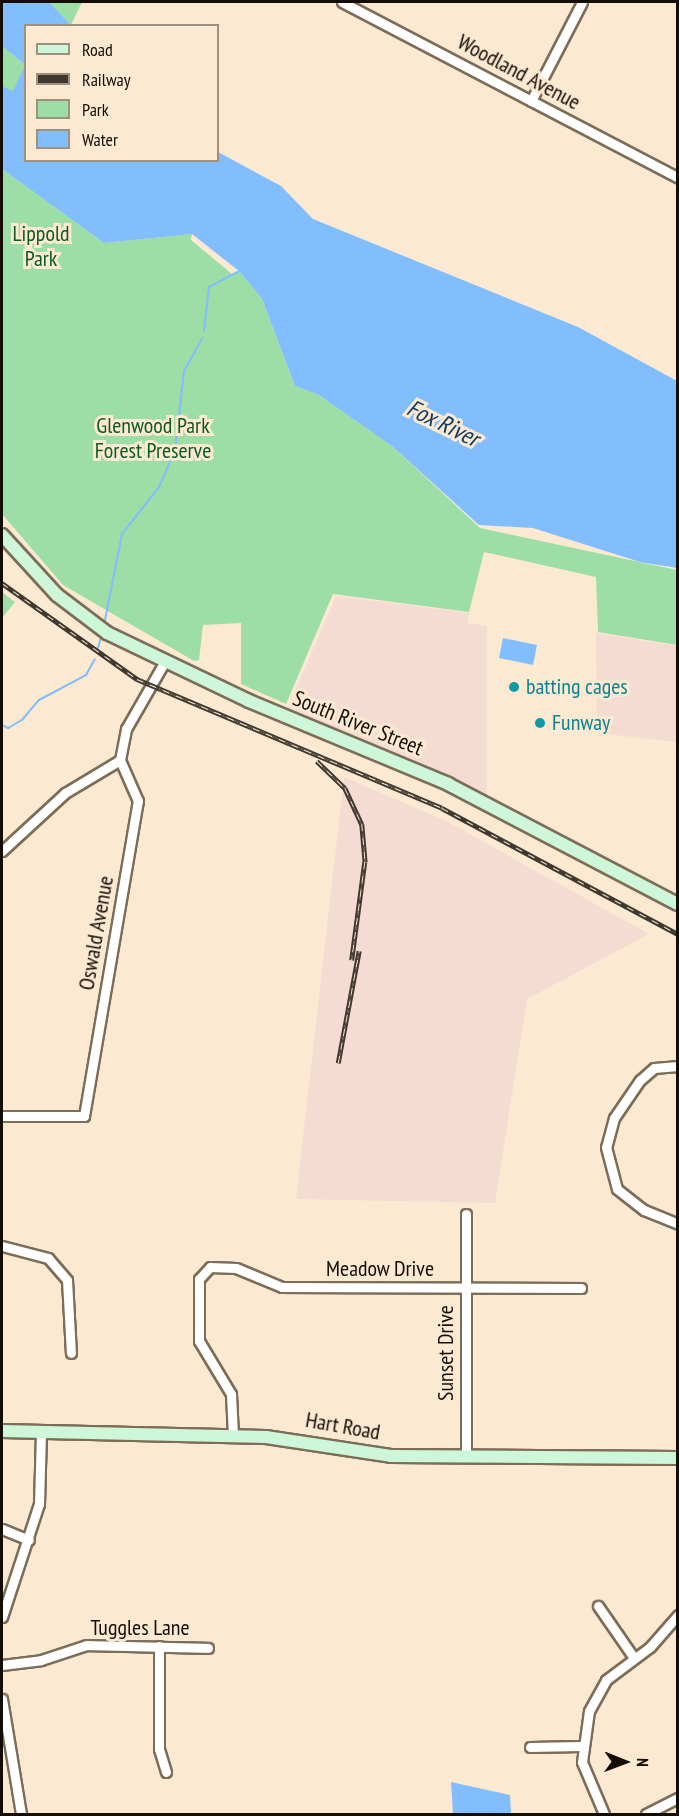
<!DOCTYPE html>
<style>
body{margin:0}
#map{position:relative;width:679px;height:1816px;overflow:hidden;background:#fbe9d2;font-family:"PT Sans Narrow",sans-serif}
div>[style]{position:absolute}
.industrial>*{inset:0;background:#f4dcd2}
.green>*{inset:0;background:#9cdea5}
.water>*{inset:0;background:#82bdfe}
.stream>*{height:2px;margin:-1px;padding:0 1px;transform-origin:1px;border-radius:1px;background:#82bdfe}
.roads{filter:drop-shadow(2px 0 #7c6d58) drop-shadow(-2px 0 #7c6d58) drop-shadow(0 2px #7c6d58) drop-shadow(0 -2px #7c6d58)}
.street>*{height:9px;margin:-4.5px;padding:0 4.5px;transform-origin:4.5px;border-radius:4.5px;background:#fff}
.secondary>*{height:12px;margin:-6px;padding:0 6px;transform-origin:6px;border-radius:6px;background:#cef6d9}
.rail>*{height:4.5px;margin-top:-2.25px;transform-origin:0;background:repeating-linear-gradient(90deg,#fbe9d2 0 7px,#41392f 0 14px);box-sizing:border-box;border-block:2px solid #41392f}
.dots>*{width:16px;height:16px;translate:-50% -50%;box-sizing:border-box;border:3px solid #fbe9d2;border-radius:50%}
span{translate:-50% -50%;white-space:nowrap;text-align:center;line-height:1.15;-webkit-text-stroke:6px #fbe9d2;paint-order:stroke}
.street-label{font-size:22px;color:#130d06}
.park-label{font-size:22px;color:#0b5b25}
.culture-label{font-size:22px;color:#0d838f}
.left{translate:0 -50%;text-align:left}
.water-label{font-size:24px;color:#133c65;font-style:italic}
.frame{position:absolute;inset:0;border:3px solid #130d06;pointer-events:none}
.legend{position:absolute;left:24px;top:24px;width:195px;height:138px;box-sizing:border-box;background:#fbe9d2;border:2px solid #9e9180;margin:0;padding:8px 10px;list-style:none;font-size:18px;color:#130d06}
.legend li{display:flex;align-items:center;gap:12px;height:30px}
.legend b{width:30px;border:2px solid #9e9180}
.north{position:absolute;left:595px;top:1732px;width:60px;height:60px;-webkit-text-stroke:4px #fbe9d2;paint-order:stroke;rotate:91deg;font-size:16px;font-weight:700;line-height:24px;text-align:center;color:#130d06}
.north::after{content:'';display:block;margin:auto;width:21px;height:27px;background:#130d06;clip-path:polygon(50% 0,100% 100%,50% 72%,0 100%)}
</style>
<div id="map">
<div class="industrial">
<div style="clip-path:polygon(336px 596px,470px 613px,467px 623px,487px 626px,487px 798px,286px 712px)"></div>
<div style="clip-path:polygon(596px 633px,677px 646px,677px 742px,597px 733px)"></div>
<div style="clip-path:polygon(344px 777px,448px 822px,649px 934px,527px 999px,495px 1203px,296px 1199px)"></div>
</div>
<div class="green">
<div style="clip-path:polygon(49px 2px,82px 2px,71px 25px)"></div>
<div style="clip-path:polygon(2px 46px,25px 65px,13px 92px,2px 86px)"></div>
<div style="clip-path:polygon(2px 169px,104px 243px,192px 234px,191px 240px,232px 274px,239px 271px,262px 299px,295px 386px,319px 395px,393px 447px,480px 528px,677px 570px,677px 645px,598px 632px,596px 577px,484px 552px,469px 612px,333px 594px,286px 704px,241px 684px,241px 623px,203px 625px,199px 660px,194px 661px,63px 585px,2px 514px)"></div>
<div style="clip-path:polygon(2px 592px,15px 602px,2px 618px)"></div>
</div>
<div class="water">
<div style="clip-path:polygon(2px 2px,49px 2px,71px 25px,26px 26px,26px 160px,218px 160px,218px 152px,281px 186px,313px 219px,578px 327px,677px 381px,677px 568px,640px 562px,533px 528px,479px 525px,393px 447px,319px 395px,295px 386px,262px 299px,239px 271px,192px 234px,104px 243px,2px 169px,2px 86px,13px 91px,25px 65px,2px 46px)"></div>
<div style="clip-path:polygon(503px 638px,537px 645px,533px 665px,499px 658px)"></div>
<div style="clip-path:polygon(451px 1782px,510px 1795px,511px 1814px,453px 1814px)"></div>
</div>
<div class="stream">
<div style="left:204px;top:331px;width:44px;rotate:-83.5deg"></div>
<div style="left:209px;top:287px;width:34px;rotate:-28deg"></div>
<div style="left:104px;top:625px;width:93px;rotate:-78.8deg"></div>
<div style="left:122px;top:534px;width:60px;rotate:-51.8deg"></div>
<div style="left:159px;top:487px;width:40px;rotate:-66.6deg"></div>
<div style="left:175px;top:450px;width:80px;rotate:-83.5deg"></div>
<div style="left:184px;top:371px;width:37px;rotate:-61deg"></div>
<div style="left:98px;top:648px;width:15px;rotate:-74deg"></div>
<div style="left:2px;top:725px;width:7px;rotate:27deg"></div>
<div style="left:8px;top:728px;width:16px;rotate:-30deg"></div>
<div style="left:22px;top:720px;width:26px;rotate:-50deg"></div>
<div style="left:39px;top:700px;width:53px;rotate:-28deg"></div>
<div style="left:86px;top:675px;width:18px;rotate:-61deg"></div>
</div>
<div class="roads">
<div class="street">
<div style="left:342px;top:2px;width:379px;rotate:27.6deg"></div>
<div style="left:531px;top:101px;width:111px;rotate:-62.7deg"></div>
<div style="left:120px;top:760px;width:32px;rotate:-79deg"></div>
<div style="left:126px;top:729px;width:76px;rotate:-60.1deg"></div>
<div style="left:2px;top:851px;width:86px;rotate:-42.6deg"></div>
<div style="left:65px;top:793px;width:64px;rotate:-31deg"></div>
<div style="left:678px;top:1066px;width:24px;rotate:175deg"></div>
<div style="left:654px;top:1068px;width:18px;rotate:139deg"></div>
<div style="left:640px;top:1080px;width:46px;rotate:124.4deg"></div>
<div style="left:614px;top:1118px;width:30px;rotate:105deg"></div>
<div style="left:606px;top:1147px;width:43px;rotate:75.3deg"></div>
<div style="left:617px;top:1189px;width:34px;rotate:38deg"></div>
<div style="left:644px;top:1210px;width:37px;rotate:22deg"></div>
<div style="left:2px;top:1116px;width:82px"></div>
<div style="left:84px;top:1116px;width:320px;rotate:-80.3deg"></div>
<div style="left:138px;top:801px;width:45px;rotate:-113.7deg"></div>
<div style="left:2px;top:1246px;width:48px;rotate:14.6deg"></div>
<div style="left:48px;top:1258px;width:29px;rotate:49deg"></div>
<div style="left:67px;top:1280px;width:73px;rotate:86.9deg"></div>
<div style="left:233px;top:1436px;width:42px;rotate:-92.7deg"></div>
<div style="left:231px;top:1394px;width:62px;rotate:-121.1deg"></div>
<div style="left:199px;top:1341px;width:62px;rotate:-90deg"></div>
<div style="left:199px;top:1279px;width:16px;rotate:-47deg"></div>
<div style="left:210px;top:1267px;width:26px;rotate:2deg"></div>
<div style="left:236px;top:1268px;width:50px;rotate:22.4deg"></div>
<div style="left:282px;top:1287px;width:299px;rotate:0.2deg"></div>
<div style="left:466px;top:1457px;width:243px;rotate:-90deg"></div>
<div style="left:2px;top:1529px;width:29px;rotate:22deg"></div>
<div style="left:598px;top:1606px;width:63px;rotate:55.3deg"></div>
<div style="left:2px;top:1617px;width:119px;rotate:-71.9deg"></div>
<div style="left:39px;top:1504px;width:73px;rotate:-88.4deg"></div>
<div style="left:159px;top:1646px;width:103px;rotate:90deg"></div>
<div style="left:159px;top:1749px;width:24px;rotate:73deg"></div>
<div style="left:2px;top:1665px;width:39px;rotate:-7deg"></div>
<div style="left:41px;top:1660px;width:48px;rotate:-18.1deg"></div>
<div style="left:87px;top:1645px;width:121px;rotate:1.4deg"></div>
<div style="left:2px;top:1699px;width:117px;rotate:80.6deg"></div>
<div style="left:530px;top:1747px;width:51px;rotate:-1.1deg"></div>
<div style="left:604px;top:1814px;width:56px;rotate:-112.9deg"></div>
<div style="left:582px;top:1762px;width:51px;rotate:-82.2deg"></div>
<div style="left:589px;top:1711px;width:35px;rotate:-61deg"></div>
<div style="left:606px;top:1680px;width:55px;rotate:-36.9deg"></div>
<div style="left:650px;top:1647px;width:43px;rotate:-48.8deg"></div>
<div style="left:646px;top:1814px;width:36px;rotate:-27deg"></div>
</div>
<div class="secondary">
<div style="left:2px;top:535px;width:81px;rotate:47.5deg"></div>
<div style="left:57px;top:595px;width:63px;rotate:37.2deg"></div>
<div style="left:107px;top:633px;width:157px;rotate:25.6deg"></div>
<div style="left:249px;top:701px;width:216px;rotate:22.6deg"></div>
<div style="left:448px;top:784px;width:259px;rotate:27.6deg"></div>
<div style="left:2px;top:1431px;width:264px;rotate:1.3deg"></div>
<div style="left:266px;top:1437px;width:126px;rotate:8.6deg"></div>
<div style="left:391px;top:1456px;width:287px;rotate:0.4deg"></div>
</div>
</div>
<div class="rail">
<div style="left:2px;top:583px;width:166px;rotate:35.4deg"></div>
<div style="left:137px;top:679px;width:331px;rotate:22.9deg"></div>
<div style="left:442px;top:808px;width:268px;rotate:28.1deg"></div>
<div style="left:317px;top:761px;width:39px;rotate:44deg"></div>
<div style="left:345px;top:788px;width:40px;rotate:65deg"></div>
<div style="left:362px;top:824px;width:38px;rotate:85deg"></div>
<div style="left:365px;top:862px;width:99px;rotate:97.6deg"></div>
<div style="left:338px;top:1063px;width:114px;rotate:-79.4deg"></div>
</div>
<div class="dots">
<div style="left:514px;top:687px;background:#0f9aa8"></div>
<div style="left:540px;top:723px;background:#0f9aa8"></div>
</div>
<div class="street-label">
<span style="left:519px;top:72px;rotate:28deg">Woodland Avenue</span>
<span style="left:358px;top:723px;rotate:22deg">South River Street</span>
<span style="left:96px;top:933px;rotate:-80deg">Oswald Avenue</span>
<span style="left:380px;top:1269px">Meadow Drive</span>
<span style="left:446px;top:1353px;rotate:-90deg">Sunset Drive</span>
<span style="left:343px;top:1426px;rotate:10deg">Hart Road</span>
<span style="left:140px;top:1628px">Tuggles Lane</span>
</div>
<div class="park-label">
<span style="left:41px;top:246px">Lippold<br>Park</span>
<span style="left:153px;top:438px">Glenwood Park<br>Forest Preserve</span>
</div>
<div class="culture-label">
<span class="left" style="left:526px;top:687px">batting cages</span>
<span class="left" style="left:552px;top:723px">Funway</span>
</div>
<div class="water-label">
<span style="left:443px;top:423px;rotate:26deg">Fox River</span>
</div>
<div class="frame"></div>
<ul class="legend">
<li><b style="height:8px;background:#cef6d9"></b>Road</li>
<li><b style="height:8px;background:#41392f"></b>Railway</li>
<li><b style="height:16px;background:#9cdea5"></b>Park</li>
<li><b style="height:16px;background:#82bdfe"></b>Water</li>
</ul>
<div class="north">N</div>
</div>
